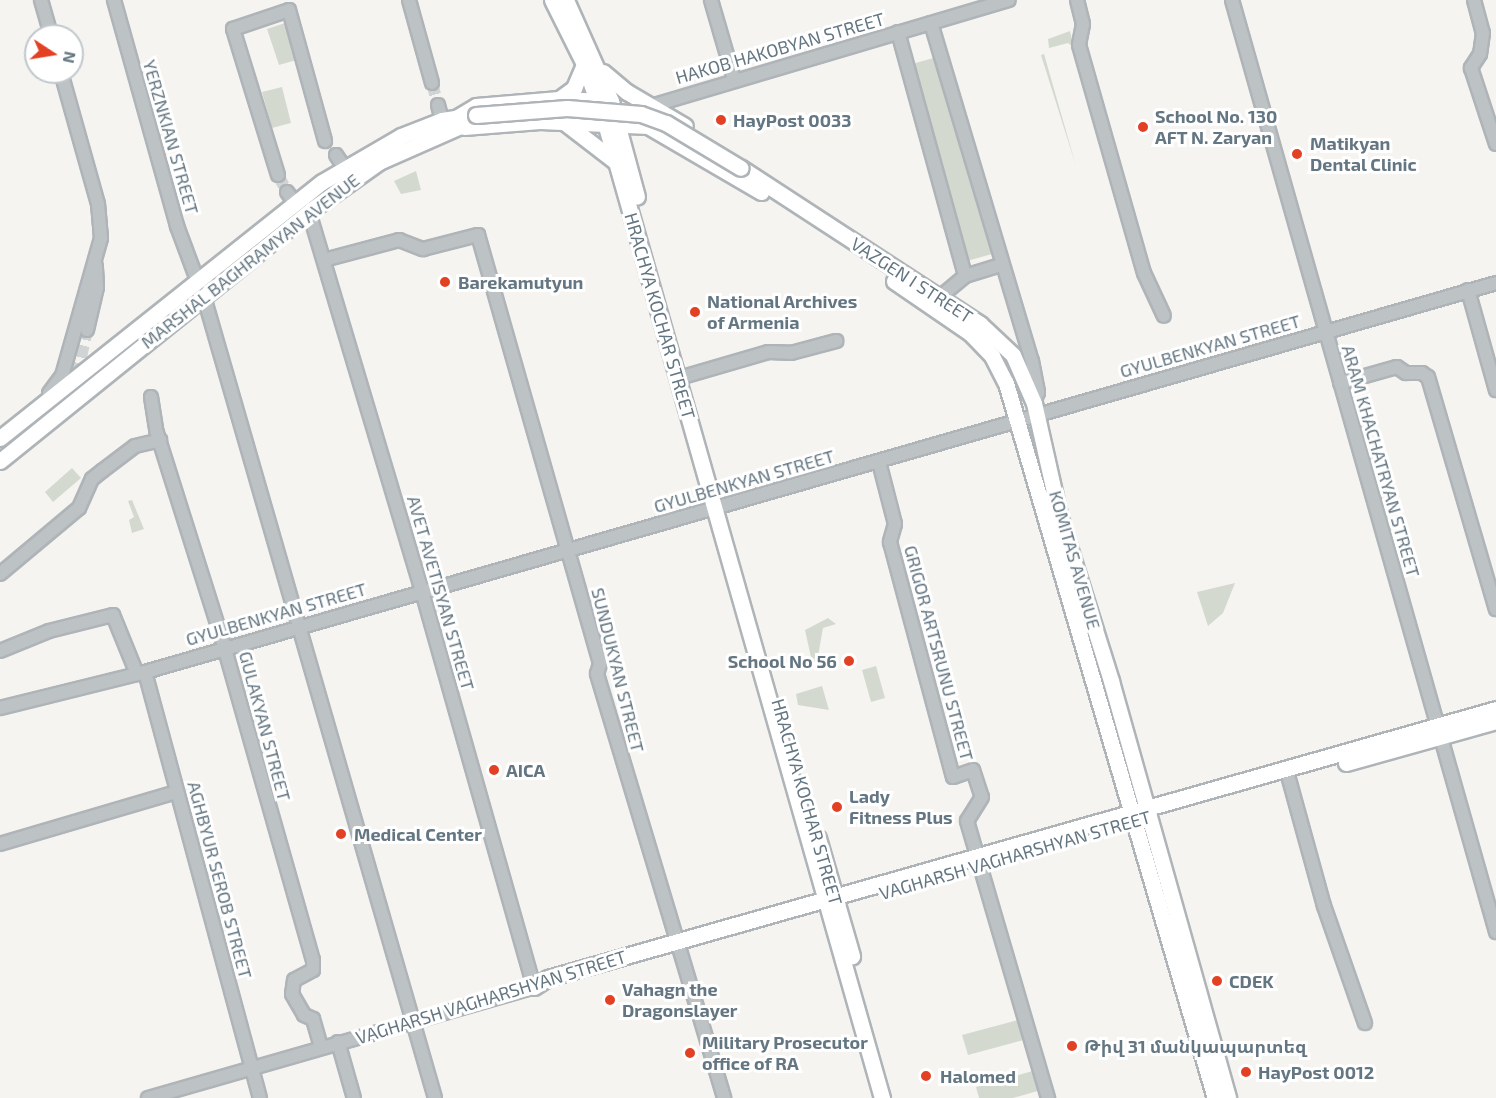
<!DOCTYPE html>
<meta charset="utf-8">
<style>
body{margin:0}
#map{position:relative;width:1496px;height:1098px;overflow:hidden;background:#f5f4f0;font-family:"Exo 2","Noto Sans Armenian",sans-serif}
div>[style]{position:absolute}
.green>*{inset:0;background:#d4d9d0}
.minor-tunnel>*{height:12px;margin-top:-6px;transform-origin:0;background:repeating-linear-gradient(90deg,#d0d4d4 0 12px,transparent 0 18px)}
.roads{filter:drop-shadow(2px 0 #afb4b8) drop-shadow(-2px 0 #afb4b8) drop-shadow(0 2px #afb4b8) drop-shadow(0 -2px #afb4b8)}
.minor>*{height:12px;margin:-6px;padding:0 6px;transform-origin:6px;border-radius:6px;background:#bdc2c5}
.major>*{height:15px;margin:-7.5px;padding:0 7.5px;transform-origin:7.5px;border-radius:7.5px;background:#fff}
.bridges{filter:drop-shadow(2px 0 #afb4b8) drop-shadow(-2px 0 #afb4b8) drop-shadow(0 2px #afb4b8) drop-shadow(0 -2px #afb4b8)}
.major-bridge>*{height:15px;margin:-7.5px;padding:0 7.5px;transform-origin:7.5px;border-radius:7.5px;background:#fff}
.dots>*{width:16px;height:16px;translate:-50% -50%;box-sizing:border-box;border:3px solid #fff;border-radius:50%}
span{translate:-50% -50%;white-space:nowrap;text-align:center;line-height:1.15;-webkit-text-stroke:6px #fff;paint-order:stroke}
.street-label{font-size:18px;color:#637682}
.poi-label{font-size:18px;color:#637682;font-weight:700}
.left{translate:0 -50%;text-align:left}
.right{translate:-100% -50%;text-align:right}
.north{position:absolute;left:24px;top:24px;width:60px;height:60px;box-sizing:border-box;background:#fff;border:2px solid #c1c8cd;border-radius:50%;rotate:102deg;font-size:16px;font-weight:700;line-height:24px;text-align:center;color:#637682}
.north::after{content:'';display:block;margin:auto;width:21px;height:27px;background:#e24123;clip-path:polygon(50% 0,100% 100%,50% 72%,0 100%)}
</style>
<div id="map">
<div class="green">
<div style="clip-path:polygon(288px 22px,300px 59px,279px 65px,267px 29px)"></div>
<div style="clip-path:polygon(1070px 31px,1074px 48px,1068px 43px,1049px 48px,1048px 39px)"></div>
<div style="clip-path:polygon(1044px 54px,1076px 166px,1041px 55px)"></div>
<div style="clip-path:polygon(937px 57px,992px 254px,967px 261px,912px 64px)"></div>
<div style="clip-path:polygon(282px 87px,291px 123px,272px 128px,262px 92px)"></div>
<div style="clip-path:polygon(416px 171px,421px 190px,401px 194px,394px 181px)"></div>
<div style="clip-path:polygon(72px 468px,81px 478px,53px 502px,45px 492px)"></div>
<div style="clip-path:polygon(132px 500px,144px 529px,132px 533px,129px 520px,134px 517px,128px 501px)"></div>
<div style="clip-path:polygon(1235px 583px,1223px 613px,1208px 626px,1197px 592px)"></div>
<div style="clip-path:polygon(828px 618px,836px 624px,823px 628px,817px 662px,812px 662px,805px 630px)"></div>
<div style="clip-path:polygon(876px 666px,885px 698px,871px 702px,862px 670px)"></div>
<div style="clip-path:polygon(822px 686px,829px 710px,798px 705px,796px 694px)"></div>
<div style="clip-path:polygon(1022px 1019px,1027px 1039px,968px 1055px,962px 1035px)"></div>
<div style="clip-path:polygon(1036px 1070px,1041px 1090px,1013px 1098px,979px 1098px,976px 1087px)"></div>
</div>
<div class="minor-tunnel">
<div style="left:432px;top:83px;width:23px;rotate:75deg"></div>
<div style="left:278px;top:175px;width:19px;rotate:62deg"></div>
<div style="left:54px;top:409px;width:41px;rotate:-55.9deg"></div>
<div style="left:77px;top:375px;width:46px;rotate:-77.5deg"></div>
</div>
<div class="roads">
<div class="minor">
<div style="left:41px;top:0;width:37px;rotate:74deg"></div>
<div style="left:114px;top:0;width:235px;rotate:74.4deg"></div>
<div style="left:177px;top:226px;width:83px;rotate:69.6deg"></div>
<div style="left:206px;top:304px;width:826px;rotate:73.91deg"></div>
<div style="left:409px;top:0;width:86px;rotate:74.5deg"></div>
<div style="left:711px;top:0;width:82px;rotate:73.8deg"></div>
<div style="left:1077px;top:0;width:25px;rotate:76deg"></div>
<div style="left:1083px;top:24px;width:21px;rotate:101deg"></div>
<div style="left:1079px;top:45px;width:237px;rotate:74.1deg"></div>
<div style="left:1144px;top:273px;width:47px;rotate:65.1deg"></div>
<div style="left:1232px;top:0;width:969px;rotate:74.18deg"></div>
<div style="left:1474px;top:0;width:34px;rotate:75deg"></div>
<div style="left:1483px;top:33px;width:21px;rotate:98deg"></div>
<div style="left:1480px;top:54px;width:17px;rotate:123deg"></div>
<div style="left:1471px;top:68px;width:80px;rotate:71.8deg"></div>
<div style="left:931px;top:23px;width:353px;rotate:73.4deg"></div>
<div style="left:1032px;top:361px;width:32px;rotate:79deg"></div>
<div style="left:1038px;top:392px;width:12px;rotate:110deg"></div>
<div style="left:898px;top:32px;width:253px;rotate:74.6deg"></div>
<div style="left:438px;top:105px;width:16px;rotate:75deg"></div>
<div style="left:651px;top:106px;width:373px;rotate:-16.5deg"></div>
<div style="left:336px;top:155px;width:14px;rotate:56deg"></div>
<div style="left:278px;top:175px;width:153px;rotate:-107.1deg"></div>
<div style="left:233px;top:29px;width:59px;rotate:-18.7deg"></div>
<div style="left:289px;top:10px;width:136px;rotate:74.6deg"></div>
<div style="left:287px;top:192px;width:14px;rotate:54deg"></div>
<div style="left:324px;top:260px;width:78px;rotate:-14.9deg"></div>
<div style="left:399px;top:240px;width:26px;rotate:21deg"></div>
<div style="left:423px;top:249px;width:57px;rotate:-14.3deg"></div>
<div style="left:478px;top:235px;width:446px;rotate:74.1deg"></div>
<div style="left:600px;top:664px;width:10px;rotate:107deg"></div>
<div style="left:597px;top:674px;width:443px;rotate:73.3deg"></div>
<div style="left:1468px;top:290px;width:104px;rotate:74.4deg"></div>
<div style="left:940px;top:297px;width:33px;rotate:-40deg"></div>
<div style="left:965px;top:276px;width:39px;rotate:-17deg"></div>
<div style="left:87px;top:330px;width:44px;rotate:-76.9deg"></div>
<div style="left:97px;top:287px;width:21px;rotate:-93deg"></div>
<div style="left:686px;top:376px;width:85px;rotate:-16.3deg"></div>
<div style="left:768px;top:352px;width:23px;rotate:2deg"></div>
<div style="left:791px;top:353px;width:47px;rotate:-14.9deg"></div>
<div style="left:1340px;top:383px;width:59px;rotate:-15.7deg"></div>
<div style="left:1397px;top:367px;width:11px;rotate:34deg"></div>
<div style="left:1406px;top:373px;width:16px"></div>
<div style="left:1422px;top:373px;width:7px;rotate:34deg"></div>
<div style="left:1428px;top:377px;width:242px;rotate:73.7deg"></div>
<div style="left:49px;top:393px;width:21px;rotate:-53deg"></div>
<div style="left:62px;top:376px;width:143px;rotate:-74.2deg"></div>
<div style="left:101px;top:238px;width:34px;rotate:-95deg"></div>
<div style="left:98px;top:204px;width:137px;rotate:-105.7deg"></div>
<div style="left:151px;top:397px;width:36px;rotate:81deg"></div>
<div style="left:157px;top:433px;width:223px;rotate:72.5deg"></div>
<div style="left:224px;top:646px;width:326px;rotate:74.2deg"></div>
<div style="left:313px;top:960px;width:10px;rotate:90deg"></div>
<div style="left:313px;top:970px;width:21px;rotate:152deg"></div>
<div style="left:294px;top:980px;width:14px;rotate:98deg"></div>
<div style="left:292px;top:994px;width:24px;rotate:60deg"></div>
<div style="left:304px;top:1015px;width:10px;rotate:24deg"></div>
<div style="left:313px;top:1019px;width:29px;rotate:74deg"></div>
<div style="left:879px;top:462px;width:64px;rotate:75.5deg"></div>
<div style="left:895px;top:524px;width:19px;rotate:106deg"></div>
<div style="left:890px;top:542px;width:243px;rotate:75deg"></div>
<div style="left:953px;top:777px;width:21px;rotate:-19deg"></div>
<div style="left:973px;top:770px;width:28px;rotate:72deg"></div>
<div style="left:982px;top:797px;width:28px;rotate:122deg"></div>
<div style="left:967px;top:821px;width:289px;rotate:73.7deg"></div>
<div style="left:0;top:574px;width:103px;rotate:-39.9deg"></div>
<div style="left:79px;top:508px;width:32px;rotate:-66deg"></div>
<div style="left:92px;top:479px;width:13px;rotate:-39deg"></div>
<div style="left:102px;top:471px;width:41px;rotate:-37.1deg"></div>
<div style="left:135px;top:446px;width:26px;rotate:-13deg"></div>
<div style="left:0;top:651px;width:53px;rotate:-22.2deg"></div>
<div style="left:49px;top:631px;width:66px;rotate:-14deg"></div>
<div style="left:113px;top:615px;width:64px;rotate:67.9deg"></div>
<div style="left:145px;top:672px;width:441px;rotate:74.9deg"></div>
<div style="left:0;top:708px;width:149px;rotate:-13.9deg"></div>
<div style="left:145px;top:672px;width:1406px;rotate:-16.06deg"></div>
<div style="left:1289px;top:779px;width:132px;rotate:74.6deg"></div>
<div style="left:1324px;top:906px;width:124px;rotate:70.7deg"></div>
<div style="left:0;top:844px;width:184px;rotate:-16.4deg"></div>
<div style="left:338px;top:1042px;width:58px;rotate:74.1deg"></div>
<div style="left:148px;top:1098px;width:402px;rotate:-16deg"></div>
<div style="left:534px;top:987px;width:412px;rotate:-105.8deg"></div>
<div style="left:422px;top:591px;width:396px;rotate:-106.6deg"></div>
</div>
<div class="major">
<div style="left:552px;top:0;width:72px;rotate:63.4deg"></div>
<div style="left:584px;top:64px;width:63px;rotate:70.4deg"></div>
<div style="left:605px;top:123px;width:1014px;rotate:74.14deg"></div>
<div style="left:566px;top:0;width:111px;rotate:66deg"></div>
<div style="left:611px;top:101px;width:99px;rotate:74.8deg"></div>
<div style="left:603px;top:72px;width:31px;rotate:40deg"></div>
<div style="left:627px;top:92px;width:67px;rotate:30.4deg"></div>
<div style="left:559px;top:99px;width:19px;rotate:-36deg"></div>
<div style="left:574px;top:88px;width:26px;rotate:-67deg"></div>
<div style="left:456px;top:118px;width:23px;rotate:-31deg"></div>
<div style="left:476px;top:106px;width:83px;rotate:-4.8deg"></div>
<div style="left:559px;top:99px;width:46px;rotate:2.5deg"></div>
<div style="left:564px;top:122px;width:66px;rotate:37.6deg"></div>
<div style="left:464px;top:127px;width:76px;rotate:-4.5deg"></div>
<div style="left:540px;top:121px;width:108px;rotate:2.7deg"></div>
<div style="left:648px;top:126px;width:131px;rotate:30.3deg"></div>
<div style="left:741px;top:168px;width:285px;rotate:33.1deg"></div>
<div style="left:980px;top:324px;width:45px;rotate:43.2deg"></div>
<div style="left:1013px;top:355px;width:52px;rotate:66.4deg"></div>
<div style="left:1034px;top:403px;width:118px;rotate:77.3deg"></div>
<div style="left:1060px;top:518px;width:171px;rotate:72.6deg"></div>
<div style="left:1111px;top:681px;width:433px;rotate:74.3deg"></div>
<div style="left:894px;top:281px;width:92px;rotate:34.4deg"></div>
<div style="left:970px;top:333px;width:32px;rotate:46deg"></div>
<div style="left:992px;top:356px;width:30px;rotate:63deg"></div>
<div style="left:1006px;top:383px;width:745px;rotate:73.71deg"></div>
<div style="left:0;top:438px;width:411px;rotate:-38.5deg"></div>
<div style="left:322px;top:182px;width:91px;rotate:-30.2deg"></div>
<div style="left:401px;top:136px;width:44px;rotate:-21.3deg"></div>
<div style="left:442px;top:120px;width:25px;rotate:-9deg"></div>
<div style="left:0;top:461px;width:400px;rotate:-38.9deg"></div>
<div style="left:311px;top:210px;width:83px;rotate:-35.2deg"></div>
<div style="left:379px;top:162px;width:106px;rotate:-23.9deg"></div>
<div style="left:1346px;top:763px;width:156px;rotate:-15.6deg"></div>
<div style="left:818px;top:838px;width:123px;rotate:73.9deg"></div>
<div style="left:534px;top:987px;width:17px;rotate:-33deg"></div>
<div style="left:548px;top:978px;width:985px;rotate:-15.84deg"></div>
</div>
</div>
<div class="bridges">
<div class="major-bridge">
<div style="left:476px;top:115px;width:91px;rotate:-4.4deg"></div>
<div style="left:567px;top:108px;width:74px;rotate:4.6deg"></div>
<div style="left:641px;top:114px;width:27px;rotate:20deg"></div>
<div style="left:666px;top:123px;width:87px;rotate:31deg"></div>
</div>
</div>
<div class="dots">
<div style="left:721px;top:120px;background:#e24123"></div>
<div style="left:1143px;top:127px;background:#e24123"></div>
<div style="left:1297px;top:154px;background:#e24123"></div>
<div style="left:445px;top:282px;background:#e24123"></div>
<div style="left:695px;top:312px;background:#e24123"></div>
<div style="left:849px;top:661px;background:#e24123"></div>
<div style="left:494px;top:770px;background:#e24123"></div>
<div style="left:837px;top:807px;background:#e24123"></div>
<div style="left:341px;top:834px;background:#e24123"></div>
<div style="left:1217px;top:981px;background:#e24123"></div>
<div style="left:610px;top:1000px;background:#e24123"></div>
<div style="left:1072px;top:1046px;background:#e24123"></div>
<div style="left:690px;top:1053px;background:#e24123"></div>
<div style="left:1246px;top:1072px;background:#e24123"></div>
<div style="left:926px;top:1076px;background:#e24123"></div>
</div>
<div class="street-label">
<span style="left:780px;top:48px;rotate:-16deg">HAKOB HAKOBYAN STREET</span>
<span style="left:171px;top:137px;rotate:74deg">YERZNKIAN STREET</span>
<span style="left:250px;top:261px;rotate:-38deg">MARSHAL BAGHRAMYAN AVENUE</span>
<span style="left:912px;top:280px;rotate:33deg">VAZGEN I STREET</span>
<span style="left:660px;top:316px;rotate:74deg">HRACHYA KOCHAR STREET</span>
<span style="left:1210px;top:346px;rotate:-16deg">GYULBENKYAN STREET</span>
<span style="left:1381px;top:461px;rotate:74deg">ARAM KHACHATRYAN STREET</span>
<span style="left:744px;top:481px;rotate:-16deg">GYULBENKYAN STREET</span>
<span style="left:1075px;top:560px;rotate:74deg">KOMITAS AVENUE</span>
<span style="left:441px;top:593px;rotate:74deg">AVET AVETISYAN STREET</span>
<span style="left:276px;top:614px;rotate:-16deg">GYULBENKYAN STREET</span>
<span style="left:939px;top:653px;rotate:75deg">GRIGOR ARTSRUNU STREET</span>
<span style="left:618px;top:670px;rotate:76deg">SUNDUKYAN STREET</span>
<span style="left:265px;top:726px;rotate:75deg">GULAKYAN STREET</span>
<span style="left:807px;top:802px;rotate:74deg">HRACHYA KOCHAR STREET</span>
<span style="left:1015px;top:855px;rotate:-16deg">VAGHARSH VAGHARSHYAN STREET</span>
<span style="left:220px;top:880px;rotate:75deg">AGHBYUR SEROB STREET</span>
<span style="left:491px;top:997px;rotate:-17deg">VAGHARSH VAGHARSHYAN STREET</span>
</div>
<div class="poi-label">
<span class="left" style="left:1155px;top:127px">School No. 130<br>AFT N. Zaryan</span>
<span class="left" style="left:733px;top:120px">HayPost 0033</span>
<span class="left" style="left:1310px;top:154px">Matikyan<br>Dental Clinic</span>
<span class="left" style="left:458px;top:282px">Barekamutyun</span>
<span class="left" style="left:707px;top:312px">National Archives<br>of Armenia</span>
<span class="right" style="left:837px;top:661px">School No 56</span>
<span class="left" style="left:506px;top:770px">AICA</span>
<span class="left" style="left:849px;top:807px">Lady<br>Fitness Plus</span>
<span class="left" style="left:354px;top:834px">Medical Center</span>
<span class="left" style="left:1229px;top:981px">CDEK</span>
<span class="left" style="left:622px;top:1000px">Vahagn the<br>Dragonslayer</span>
<span class="left" style="left:702px;top:1053px">Military Prosecutor<br>office of RA</span>
<span class="left" style="left:1084px;top:1046px">Թիվ 31 մանկապարտեզ</span>
<span class="left" style="left:1258px;top:1072px">HayPost 0012</span>
<span class="left" style="left:940px;top:1076px">Halomed</span>
</div>
<div class="north">N</div>
</div>
